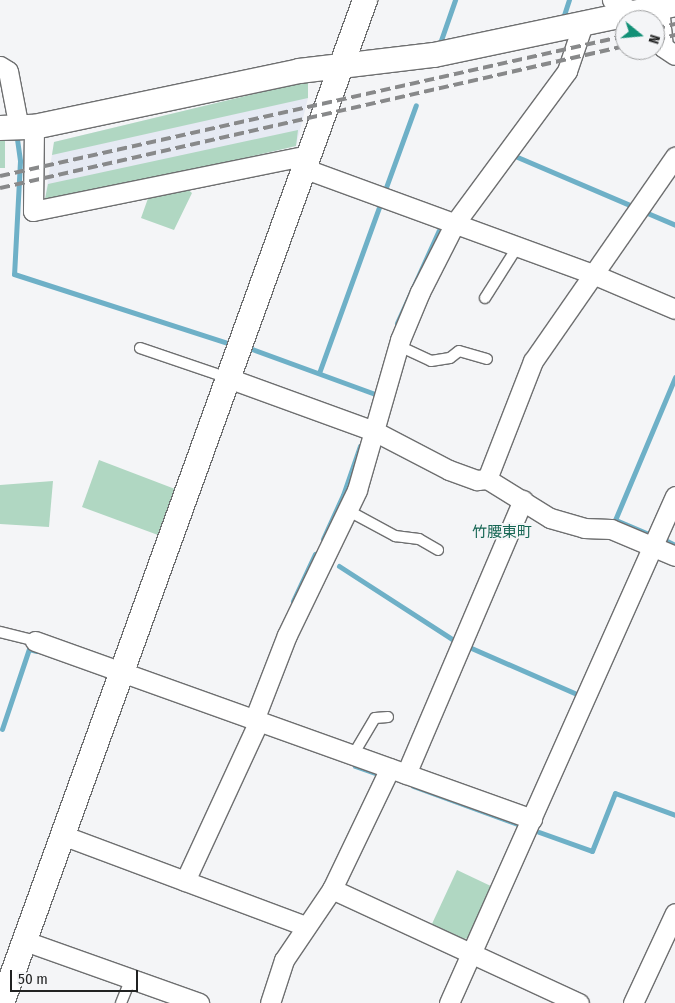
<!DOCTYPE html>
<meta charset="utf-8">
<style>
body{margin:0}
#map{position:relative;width:675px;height:1003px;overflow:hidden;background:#f4f5f7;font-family:"Fira Sans Condensed","Noto Sans JP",sans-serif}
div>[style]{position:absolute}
.built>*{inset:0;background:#e6eaf3}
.green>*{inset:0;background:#b0d7c2}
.stream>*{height:5px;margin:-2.5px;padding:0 2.5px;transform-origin:2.5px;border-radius:2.5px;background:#6eb0c7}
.roads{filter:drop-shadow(1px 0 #6e6f70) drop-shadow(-1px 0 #6e6f70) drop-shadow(0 1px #6e6f70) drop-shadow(0 -1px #6e6f70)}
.service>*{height:10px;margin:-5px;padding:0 5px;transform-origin:5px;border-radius:5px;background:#fff}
.minor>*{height:19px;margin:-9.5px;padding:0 9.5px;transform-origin:9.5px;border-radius:9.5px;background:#fff}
.tertiary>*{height:24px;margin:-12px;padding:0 12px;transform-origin:12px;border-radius:12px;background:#fff}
.rail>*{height:4px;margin-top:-2px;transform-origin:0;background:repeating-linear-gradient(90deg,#88898a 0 10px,transparent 0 15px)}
span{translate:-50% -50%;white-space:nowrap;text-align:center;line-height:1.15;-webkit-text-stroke:4px #f4f5f7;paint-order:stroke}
.quarter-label{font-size:15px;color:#166654}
.north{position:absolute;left:615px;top:10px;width:50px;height:50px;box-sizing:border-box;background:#f4f5f7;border:1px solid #a0a1a2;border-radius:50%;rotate:107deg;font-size:14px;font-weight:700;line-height:20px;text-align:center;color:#212222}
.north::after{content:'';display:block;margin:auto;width:18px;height:22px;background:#129076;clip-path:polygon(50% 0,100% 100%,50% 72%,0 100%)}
.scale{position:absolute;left:10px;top:970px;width:128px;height:22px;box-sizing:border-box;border:2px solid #212222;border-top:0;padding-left:6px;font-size:15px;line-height:18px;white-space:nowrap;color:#212222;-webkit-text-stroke:4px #f4f5f7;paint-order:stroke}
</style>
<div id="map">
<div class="built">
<div style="clip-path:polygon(308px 81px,308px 98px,296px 146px,44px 204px,54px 142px)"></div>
</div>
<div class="green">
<div style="clip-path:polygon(308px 81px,308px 98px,52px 155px,54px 142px)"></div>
<div style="clip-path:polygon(298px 130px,296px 146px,44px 204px,48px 184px)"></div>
<div style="clip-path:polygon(5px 140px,5px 168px,0 168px,0 141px)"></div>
<div style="clip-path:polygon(167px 187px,179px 192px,187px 189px,192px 193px,174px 230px,141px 218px,151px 190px)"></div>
<div style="clip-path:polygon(99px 460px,175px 489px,158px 535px,82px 507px)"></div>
<div style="clip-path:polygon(53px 481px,49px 527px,0 524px,0 485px)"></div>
<div style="clip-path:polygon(457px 870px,495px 888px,472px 936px,462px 940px,431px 926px)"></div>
</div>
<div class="stream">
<div style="left:564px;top:15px;width:16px;rotate:-72deg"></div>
<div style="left:440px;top:43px;width:46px;rotate:-70.8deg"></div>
<div style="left:17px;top:139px;width:22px;rotate:82deg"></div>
<div style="left:20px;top:161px;width:113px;rotate:93deg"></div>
<div style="left:14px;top:274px;width:224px;rotate:17.9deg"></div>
<div style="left:515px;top:156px;width:127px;rotate:23.1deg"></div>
<div style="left:385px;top:190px;width:90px;rotate:-70deg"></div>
<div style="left:645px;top:212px;width:33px;rotate:23deg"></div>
<div style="left:397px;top:323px;width:102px;rotate:-65.7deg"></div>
<div style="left:252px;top:349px;width:131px;rotate:20.1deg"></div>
<div style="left:319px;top:373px;width:182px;rotate:-70.1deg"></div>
<div style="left:651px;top:535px;width:39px;rotate:-157deg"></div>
<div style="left:615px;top:520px;width:155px;rotate:-67.2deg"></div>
<div style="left:323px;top:539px;width:48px;rotate:-65.6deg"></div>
<div style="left:343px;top:495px;width:52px;rotate:-70.9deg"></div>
<div style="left:665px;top:540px;width:11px;rotate:27deg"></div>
<div style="left:339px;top:566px;width:138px;rotate:32.9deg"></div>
<div style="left:293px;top:601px;width:52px;rotate:-64.9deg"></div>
<div style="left:469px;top:647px;width:120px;rotate:23.6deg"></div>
<div style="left:2px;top:729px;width:84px;rotate:-71.4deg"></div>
<div style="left:29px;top:649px;width:7px;rotate:16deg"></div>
<div style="left:355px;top:766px;width:24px;rotate:19deg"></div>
<div style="left:413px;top:786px;width:117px;rotate:20deg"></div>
<div style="left:539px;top:832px;width:56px;rotate:19.7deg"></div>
<div style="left:592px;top:851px;width:62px;rotate:-68.4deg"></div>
<div style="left:615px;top:793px;width:64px;rotate:20.1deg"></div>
</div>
<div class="roads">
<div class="service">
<div style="left:485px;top:298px;width:62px;rotate:-57.6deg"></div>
<div style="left:399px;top:346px;width:35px;rotate:25deg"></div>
<div style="left:431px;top:361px;width:19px;rotate:-9deg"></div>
<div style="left:450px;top:358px;width:11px;rotate:-38deg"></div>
<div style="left:459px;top:351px;width:29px;rotate:16deg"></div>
<div style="left:140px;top:348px;width:93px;rotate:18.8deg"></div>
<div style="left:347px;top:510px;width:55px;rotate:28.4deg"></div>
<div style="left:395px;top:536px;width:24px;rotate:7deg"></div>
<div style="left:419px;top:539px;width:22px;rotate:30deg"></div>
<div style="left:0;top:632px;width:36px;rotate:14deg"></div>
<div style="left:353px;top:755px;width:43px;rotate:-59.3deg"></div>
<div style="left:375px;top:718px;width:13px;rotate:-4deg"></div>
<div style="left:121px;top:1003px;width:27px;rotate:-68deg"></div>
</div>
<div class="minor">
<div style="left:612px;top:0;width:26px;rotate:29deg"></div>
<div style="left:659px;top:7px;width:40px;rotate:84.3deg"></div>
<div style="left:663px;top:47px;width:14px;rotate:34deg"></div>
<div style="left:0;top:66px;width:9px;rotate:32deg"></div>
<div style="left:8px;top:71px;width:58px;rotate:79.1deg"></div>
<div style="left:34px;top:127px;width:84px;rotate:90.7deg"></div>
<div style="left:33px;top:211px;width:281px;rotate:-11.5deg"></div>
<div style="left:303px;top:168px;width:311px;rotate:20.1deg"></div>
<div style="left:595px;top:275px;width:87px;rotate:23deg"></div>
<div style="left:228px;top:378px;width:158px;rotate:20deg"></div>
<div style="left:376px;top:432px;width:82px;rotate:27.5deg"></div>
<div style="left:449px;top:470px;width:30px;rotate:20deg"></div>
<div style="left:477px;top:480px;width:10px;rotate:-6deg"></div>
<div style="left:487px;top:479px;width:74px;rotate:31.8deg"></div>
<div style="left:550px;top:518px;width:35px;rotate:16deg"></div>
<div style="left:584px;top:528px;width:27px;rotate:2deg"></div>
<div style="left:611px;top:529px;width:69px;rotate:22.9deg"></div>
<div style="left:487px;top:479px;width:127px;rotate:-68.7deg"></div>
<div style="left:533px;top:361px;width:249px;rotate:-55.2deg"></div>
<div style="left:35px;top:641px;width:528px;rotate:19.7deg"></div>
<div style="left:254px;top:720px;width:91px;rotate:-68.8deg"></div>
<div style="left:287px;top:635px;width:161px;rotate:-64.2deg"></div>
<div style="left:357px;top:490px;width:156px;rotate:-74deg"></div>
<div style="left:400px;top:340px;width:52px;rotate:-67.4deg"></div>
<div style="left:420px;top:292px;width:77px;rotate:-63.1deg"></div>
<div style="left:455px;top:223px;width:189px;rotate:-53.6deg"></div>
<div style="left:567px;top:71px;width:50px;rotate:-71.2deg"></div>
<div style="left:406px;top:774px;width:298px;rotate:-66.9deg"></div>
<div style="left:62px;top:835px;width:260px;rotate:20.5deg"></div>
<div style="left:185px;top:881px;width:176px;rotate:-65.2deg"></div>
<div style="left:332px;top:889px;width:272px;rotate:24.8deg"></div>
<div style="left:25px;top:941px;width:185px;rotate:19.6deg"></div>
<div style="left:270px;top:1003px;width:45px;rotate:-72deg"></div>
<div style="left:284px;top:960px;width:86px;rotate:-55.9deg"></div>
<div style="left:332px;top:889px;width:134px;rotate:-64.4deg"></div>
<div style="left:449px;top:1003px;width:555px;rotate:-65.97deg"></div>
<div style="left:633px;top:1003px;width:99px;rotate:-65deg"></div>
</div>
<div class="tertiary">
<div style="left:0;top:128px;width:34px;rotate:-2deg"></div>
<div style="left:34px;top:127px;width:271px;rotate:-11.9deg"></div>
<div style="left:299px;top:71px;width:136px;rotate:-6.8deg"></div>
<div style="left:434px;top:55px;width:246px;rotate:-11.9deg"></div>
<div style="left:2px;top:1003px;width:1067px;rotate:-70.1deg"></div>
</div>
</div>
<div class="rail">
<div style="left:655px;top:29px;width:21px;rotate:-14deg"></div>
<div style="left:655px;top:40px;width:21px;rotate:-14deg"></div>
<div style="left:0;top:176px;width:640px;rotate:-12.63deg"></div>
<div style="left:0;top:188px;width:641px;rotate:-12.8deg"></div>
</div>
<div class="quarter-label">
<span style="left:502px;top:533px">竹腰東町</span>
</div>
<div class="north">N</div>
<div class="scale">50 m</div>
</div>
